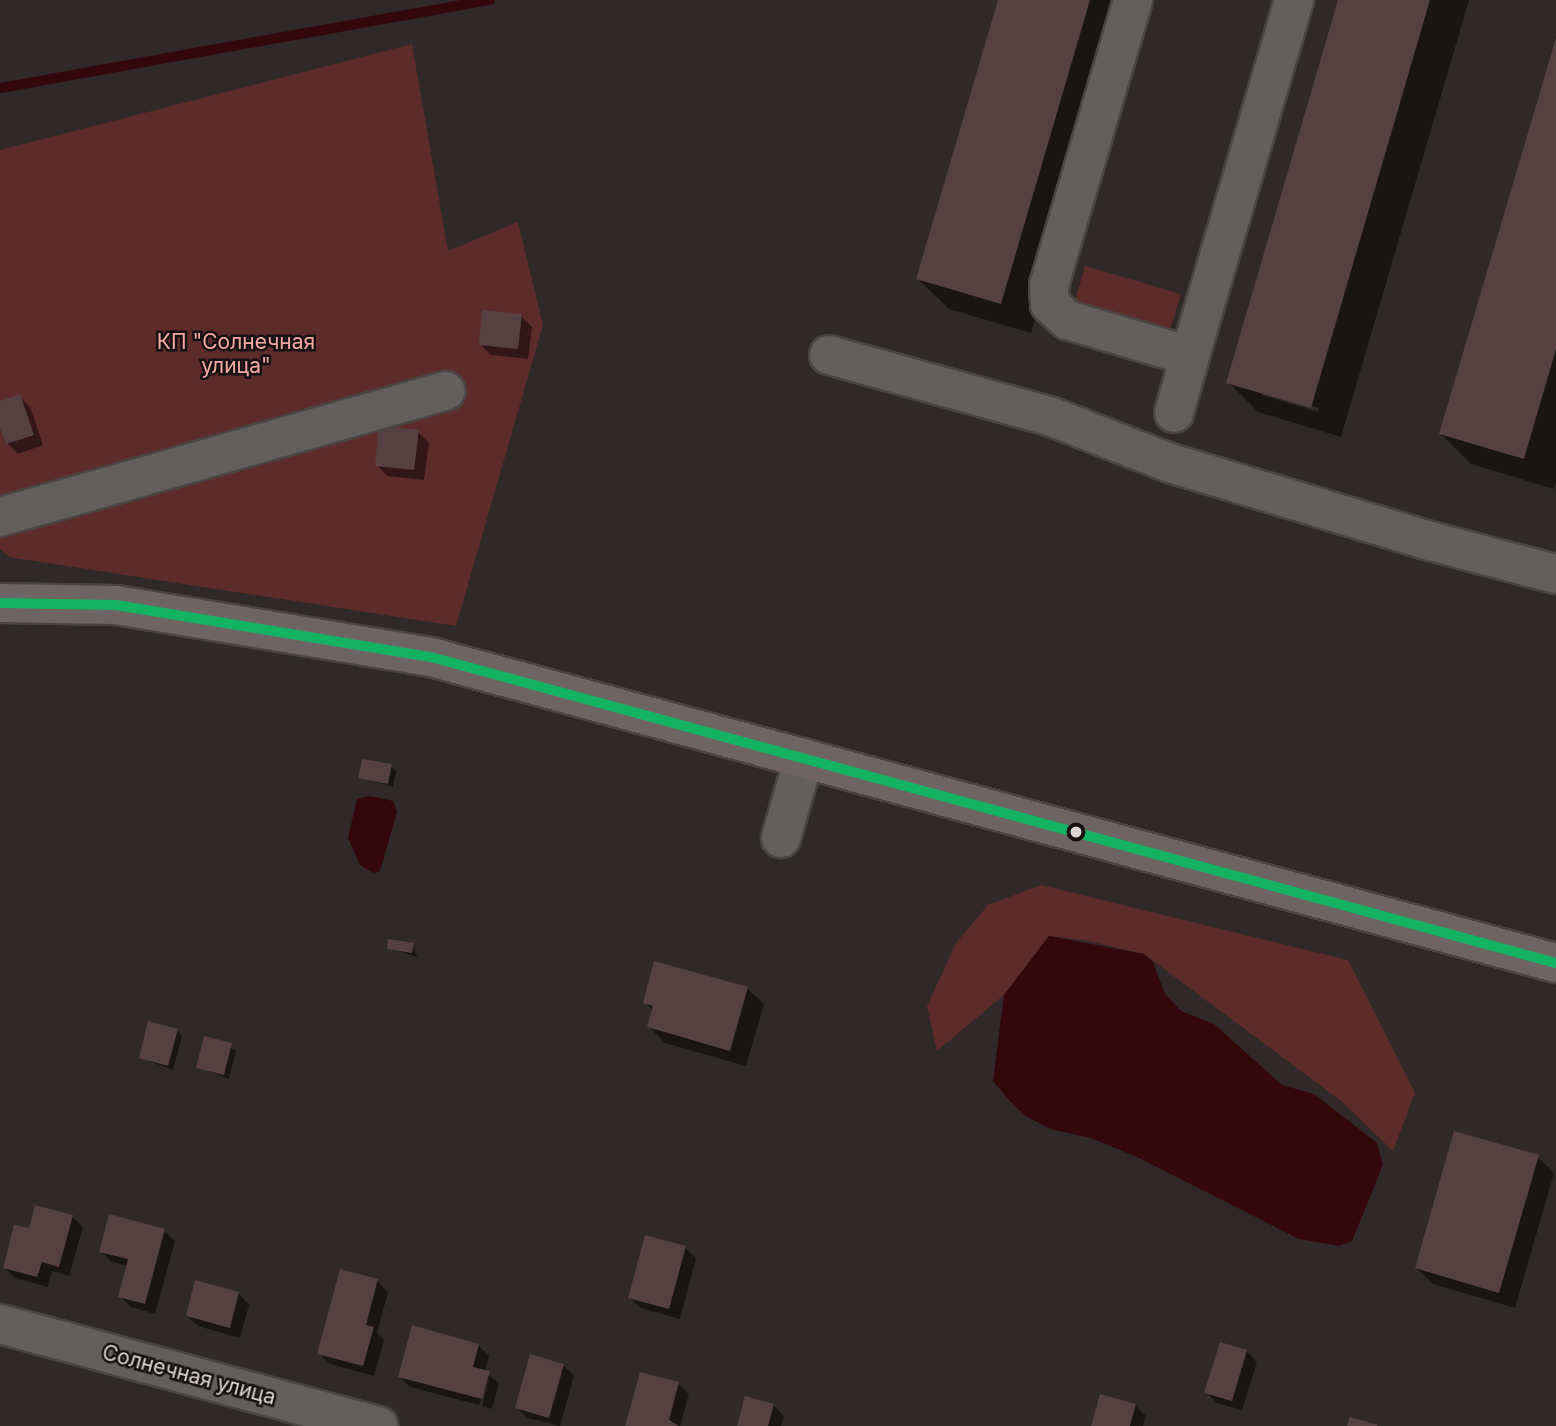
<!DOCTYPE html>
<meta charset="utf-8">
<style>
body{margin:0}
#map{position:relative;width:1556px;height:1426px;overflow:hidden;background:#2f2929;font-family:Inter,sans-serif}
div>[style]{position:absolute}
.green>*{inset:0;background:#5d2b2a}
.water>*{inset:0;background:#34070a}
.shadow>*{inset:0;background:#0007}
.stream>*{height:10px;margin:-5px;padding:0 5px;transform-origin:5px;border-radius:5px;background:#34070a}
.building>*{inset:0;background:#554142}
.roads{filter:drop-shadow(2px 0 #4a4544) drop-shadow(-2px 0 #4a4544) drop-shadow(0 2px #4a4544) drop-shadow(0 -2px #4a4544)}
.minor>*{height:38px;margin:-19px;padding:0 19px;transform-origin:19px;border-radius:19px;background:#645f5f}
.major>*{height:38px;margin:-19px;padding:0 19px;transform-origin:19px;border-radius:19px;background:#6f6464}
.bus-1>*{height:10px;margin:-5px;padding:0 5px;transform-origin:5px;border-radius:5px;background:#13b361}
.dots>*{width:19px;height:19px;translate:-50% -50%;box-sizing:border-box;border:4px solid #161111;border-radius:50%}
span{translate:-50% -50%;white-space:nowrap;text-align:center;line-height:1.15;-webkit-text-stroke:5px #161111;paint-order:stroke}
.park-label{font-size:21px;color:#f7a8a3}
.street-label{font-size:21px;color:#dcd5d4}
</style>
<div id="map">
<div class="green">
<div style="clip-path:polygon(412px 44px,448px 251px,518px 222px,543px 325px,456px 626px,9px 557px,0 549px,0 150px)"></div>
<div style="clip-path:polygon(1085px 266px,1181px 294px,1169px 333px,1074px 305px)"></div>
<div style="clip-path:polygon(1041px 885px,1348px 960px,1415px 1093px,1393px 1151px,1341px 1101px,1144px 954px,1084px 940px,1049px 936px,1004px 995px,937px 1051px,927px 1006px,956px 943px,988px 905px)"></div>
</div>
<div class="water">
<div style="clip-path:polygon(370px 796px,393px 801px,397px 812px,380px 871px,373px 873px,360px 865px,348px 838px,357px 799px)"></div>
<div style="clip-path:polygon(1049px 936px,1144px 954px,1153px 962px,1165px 994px,1181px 1011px,1214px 1024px,1282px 1085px,1314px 1094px,1377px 1143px,1383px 1165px,1352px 1241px,1339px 1246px,1299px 1239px,1137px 1157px,1091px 1138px,1050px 1129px,1024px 1115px,1010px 1101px,993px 1081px,1004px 995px)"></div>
</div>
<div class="shadow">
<div style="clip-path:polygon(1000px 0,1129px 0,1031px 333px,949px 309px,918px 279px)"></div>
<div style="clip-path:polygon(evenodd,1340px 0,1469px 0,1341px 437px,1258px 412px,1228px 382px,1340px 0,1262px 391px,1319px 408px,1318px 412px,1262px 395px,1262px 391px)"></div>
<div style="clip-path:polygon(1556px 42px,1556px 481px,1554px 489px,1471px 464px,1441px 434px)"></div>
<div style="clip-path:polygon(521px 316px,532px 327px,528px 359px,491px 355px,481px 345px)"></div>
<div style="clip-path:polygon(19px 396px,30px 407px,43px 445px,18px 454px,7px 443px,0 423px,0 403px)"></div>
<div style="clip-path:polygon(418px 432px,429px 443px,424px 480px,387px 476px,377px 465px)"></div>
<div style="clip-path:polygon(391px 766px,396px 771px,393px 787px,360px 777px)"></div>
<div style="clip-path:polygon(413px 945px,417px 957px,389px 948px)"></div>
<div style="clip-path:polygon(747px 988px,764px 1004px,746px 1066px,665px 1043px,649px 1027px,653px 1011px,645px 1002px)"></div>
<div style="clip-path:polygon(177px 1031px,182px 1036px,173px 1070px,141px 1058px)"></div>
<div style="clip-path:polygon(206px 1038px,236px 1050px,229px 1079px,198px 1067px)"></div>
<div style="clip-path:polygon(1538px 1157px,1554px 1173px,1515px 1308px,1433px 1284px,1417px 1268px)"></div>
<div style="clip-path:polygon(72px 1217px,83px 1227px,69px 1276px,52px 1271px,48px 1287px,15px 1278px,5px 1268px,30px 1231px)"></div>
<div style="clip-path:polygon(164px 1231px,175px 1241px,155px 1314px,131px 1307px,120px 1296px,128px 1266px,112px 1262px,101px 1251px)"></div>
<div style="clip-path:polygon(685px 1248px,696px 1258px,680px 1319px,641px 1308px,630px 1298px)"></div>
<div style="clip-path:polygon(377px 1281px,388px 1292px,377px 1333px,384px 1340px,374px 1376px,330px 1364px,319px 1353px)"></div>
<div style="clip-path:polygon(196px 1283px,239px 1294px,249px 1305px,240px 1338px,198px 1326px,187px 1316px)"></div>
<div style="clip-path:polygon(478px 1345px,489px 1356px,485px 1372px,499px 1383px,492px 1409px,482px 1406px,490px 1377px,479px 1405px,410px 1387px,399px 1376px)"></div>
<div style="clip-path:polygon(1246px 1351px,1257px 1362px,1242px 1410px,1217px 1403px,1206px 1392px)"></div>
<div style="clip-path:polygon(563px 1365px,574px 1376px,560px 1426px,528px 1418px,517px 1408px)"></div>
<div style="clip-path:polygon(678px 1384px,689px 1394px,680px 1426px,627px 1426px)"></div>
<div style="clip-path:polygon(773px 1405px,784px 1416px,781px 1426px,739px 1426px)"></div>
<div style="clip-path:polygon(1135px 1405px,1146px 1416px,1143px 1426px,1093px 1426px)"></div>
</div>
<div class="stream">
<div style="left:0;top:88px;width:498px;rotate:-10.2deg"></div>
</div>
<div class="building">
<div style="clip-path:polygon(998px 0,1090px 0,1001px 304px,916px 279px)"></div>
<div style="clip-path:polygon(1338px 0,1430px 0,1311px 408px,1226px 383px)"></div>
<div style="clip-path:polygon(1556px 38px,1556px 349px,1524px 459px,1439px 434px)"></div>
<div style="clip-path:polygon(482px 310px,522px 314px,518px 349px,479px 345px)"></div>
<div style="clip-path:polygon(20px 394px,34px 435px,6px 444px,0 428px,0 401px)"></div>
<div style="clip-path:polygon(379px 426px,419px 430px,414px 470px,375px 466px)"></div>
<div style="clip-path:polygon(362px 759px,392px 764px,388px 784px,358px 778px)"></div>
<div style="clip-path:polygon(388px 939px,414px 943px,412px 953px,387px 949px)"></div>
<div style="clip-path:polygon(654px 961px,748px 987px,730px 1051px,647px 1027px,653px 1006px,643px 1003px)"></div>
<div style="clip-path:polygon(148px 1021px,178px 1029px,168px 1066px,139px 1058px)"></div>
<div style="clip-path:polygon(204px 1036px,232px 1043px,224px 1075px,196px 1068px)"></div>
<div style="clip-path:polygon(1454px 1131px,1539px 1155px,1499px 1293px,1415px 1268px)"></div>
<div style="clip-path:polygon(35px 1205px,73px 1215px,59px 1267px,42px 1262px,37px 1277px,3px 1268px,14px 1225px,29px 1228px)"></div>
<div style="clip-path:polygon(109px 1214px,165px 1229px,145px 1304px,118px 1297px,128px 1259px,99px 1252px)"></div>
<div style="clip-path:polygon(645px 1235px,686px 1246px,669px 1309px,628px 1298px)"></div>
<div style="clip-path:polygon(340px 1269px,378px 1279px,366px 1325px,374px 1327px,363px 1366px,317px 1354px)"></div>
<div style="clip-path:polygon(195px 1280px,239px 1292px,230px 1328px,186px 1316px)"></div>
<div style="clip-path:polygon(412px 1325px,479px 1344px,473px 1367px,490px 1371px,482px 1399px,398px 1377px)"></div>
<div style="clip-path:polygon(1220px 1342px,1247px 1350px,1232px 1401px,1204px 1393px)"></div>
<div style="clip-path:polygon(530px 1354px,564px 1364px,549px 1418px,515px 1408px)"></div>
<div style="clip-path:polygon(640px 1372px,679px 1382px,669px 1420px,679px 1426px,625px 1426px)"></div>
<div style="clip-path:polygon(1100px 1394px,1136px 1404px,1130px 1426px,1091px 1426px)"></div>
<div style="clip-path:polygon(745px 1396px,774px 1404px,768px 1426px,737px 1426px)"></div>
<div style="clip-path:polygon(1350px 1417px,1378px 1425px,1377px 1426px,1347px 1426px)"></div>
</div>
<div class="roads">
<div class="minor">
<div style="left:1133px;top:0;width:297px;rotate:106.4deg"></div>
<div style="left:1049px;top:285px;width:19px;rotate:87deg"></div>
<div style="left:1050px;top:304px;width:23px;rotate:43deg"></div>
<div style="left:1067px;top:320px;width:128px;rotate:16.3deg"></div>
<div style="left:1190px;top:356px;width:59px;rotate:105.7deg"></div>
<div style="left:829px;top:355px;width:231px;rotate:15.5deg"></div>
<div style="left:1052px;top:417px;width:127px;rotate:21.3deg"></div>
<div style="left:1170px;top:463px;width:271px;rotate:16.7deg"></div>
<div style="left:1430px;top:541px;width:130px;rotate:14.7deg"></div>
<div style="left:1190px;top:356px;width:371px;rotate:-73.7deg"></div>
<div style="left:0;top:517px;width:463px;rotate:-15.8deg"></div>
<div style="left:781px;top:838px;width:83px;rotate:-74deg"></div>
<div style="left:0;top:1324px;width:392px;rotate:15.1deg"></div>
</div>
<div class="major">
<div style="left:0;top:603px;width:116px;rotate:1deg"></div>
<div style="left:116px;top:605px;width:319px;rotate:9.4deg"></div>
<div style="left:431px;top:657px;width:1166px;rotate:15.22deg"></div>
</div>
</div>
<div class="bus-1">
<div style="left:0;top:603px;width:116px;rotate:1deg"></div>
<div style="left:116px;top:605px;width:319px;rotate:9.4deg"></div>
<div style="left:431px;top:657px;width:1166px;rotate:15.22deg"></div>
</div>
<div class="dots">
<div style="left:1076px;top:832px;background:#dcd5d4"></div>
</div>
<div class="park-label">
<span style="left:236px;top:354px">КП "Солнечная<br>улица"</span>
</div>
<div class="street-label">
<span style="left:189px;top:1375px;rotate:15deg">Солнечная улица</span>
</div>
</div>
